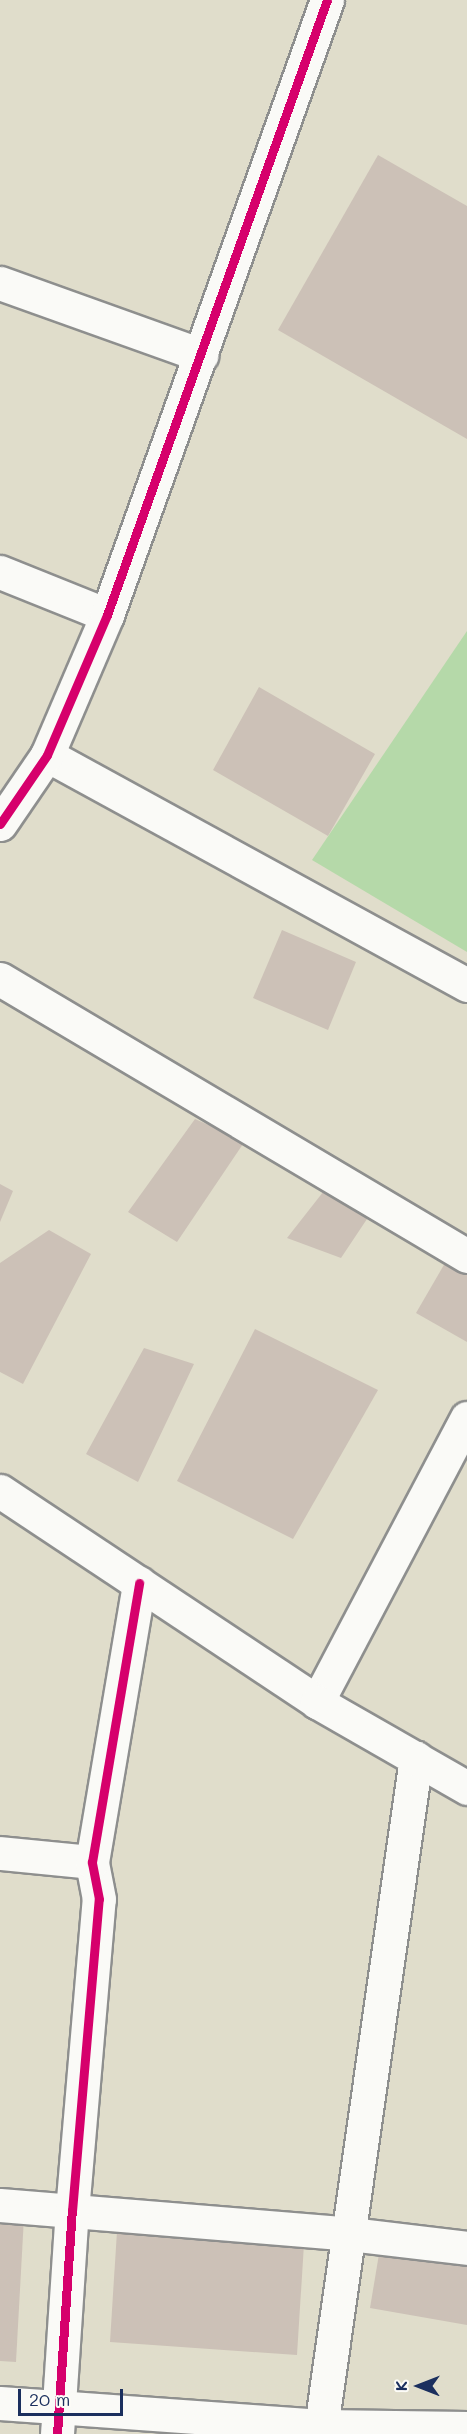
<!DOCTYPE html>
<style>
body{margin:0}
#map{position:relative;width:467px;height:2434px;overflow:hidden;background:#e0ddcb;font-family:Mali,sans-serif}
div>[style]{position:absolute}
.green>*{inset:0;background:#b5d9a9}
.building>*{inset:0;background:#ccc1b7}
.roads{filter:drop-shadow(2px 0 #8e8f8e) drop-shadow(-2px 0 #8e8f8e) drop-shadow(0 2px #8e8f8e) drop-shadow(0 -2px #8e8f8e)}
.minor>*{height:33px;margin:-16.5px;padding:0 16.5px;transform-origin:16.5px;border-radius:16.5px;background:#fafaf7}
.tertiary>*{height:33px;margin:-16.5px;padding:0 16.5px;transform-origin:16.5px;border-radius:16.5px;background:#fafaf7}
.cycleway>*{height:9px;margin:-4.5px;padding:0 4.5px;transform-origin:4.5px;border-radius:4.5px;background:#d6006c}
span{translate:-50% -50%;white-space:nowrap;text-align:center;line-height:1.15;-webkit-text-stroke:4.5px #fdfcf7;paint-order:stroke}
.north{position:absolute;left:389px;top:2356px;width:60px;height:60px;-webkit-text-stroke:4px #fdfcf7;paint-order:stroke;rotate:270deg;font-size:16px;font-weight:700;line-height:24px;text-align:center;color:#1b2f5e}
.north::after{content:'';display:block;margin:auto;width:21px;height:27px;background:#1b2f5e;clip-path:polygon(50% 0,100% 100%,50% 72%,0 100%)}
.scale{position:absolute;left:18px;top:2389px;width:105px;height:27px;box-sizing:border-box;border:3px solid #1b2f5e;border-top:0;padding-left:8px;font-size:18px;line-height:21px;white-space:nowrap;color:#1b2f5e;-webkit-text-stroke:4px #fdfcf7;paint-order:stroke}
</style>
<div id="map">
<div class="green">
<div style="clip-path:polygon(467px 631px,467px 952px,312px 860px)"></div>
</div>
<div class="building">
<div style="clip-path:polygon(378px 155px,467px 206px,467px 439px,278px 330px)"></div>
<div style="clip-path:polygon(259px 687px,375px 754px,328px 836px,213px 770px)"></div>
<div style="clip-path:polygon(282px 930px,356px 962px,328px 1030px,253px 998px)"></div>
<div style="clip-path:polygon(195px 1119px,245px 1141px,177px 1242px,128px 1212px)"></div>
<div style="clip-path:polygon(0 1184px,13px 1191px,0 1222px)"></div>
<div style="clip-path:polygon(327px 1187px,371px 1213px,341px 1258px,287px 1238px)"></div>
<div style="clip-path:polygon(49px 1230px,91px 1254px,23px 1384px,0 1372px,0 1263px)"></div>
<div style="clip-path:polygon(452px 1251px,467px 1260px,467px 1342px,416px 1313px)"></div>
<div style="clip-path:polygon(255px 1329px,378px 1390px,293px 1539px,177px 1481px)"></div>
<div style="clip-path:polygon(144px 1348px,194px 1364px,138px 1482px,86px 1454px)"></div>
<div style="clip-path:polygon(0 2216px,24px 2217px,16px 2362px,0 2361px)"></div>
<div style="clip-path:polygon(117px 2231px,304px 2244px,297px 2355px,110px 2342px)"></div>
<div style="clip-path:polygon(381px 2242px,467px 2257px,467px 2325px,370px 2308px)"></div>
</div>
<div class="roads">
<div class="minor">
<div style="left:0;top:283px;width:214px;rotate:19.7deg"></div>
<div style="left:0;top:572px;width:115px;rotate:21.9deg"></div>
<div style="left:47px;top:755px;width:479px;rotate:28.7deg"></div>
<div style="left:0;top:824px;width:83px;rotate:-55.7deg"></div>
<div style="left:47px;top:755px;width:152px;rotate:-66.8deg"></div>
<div style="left:107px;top:615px;width:653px;rotate:-70.32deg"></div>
<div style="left:0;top:979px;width:543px;rotate:30.67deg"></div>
<div style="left:317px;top:1702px;width:321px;rotate:-62.2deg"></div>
<div style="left:0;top:1853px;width:92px;rotate:5.6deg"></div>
<div style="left:0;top:2205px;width:351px;rotate:4.7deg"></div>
<div style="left:350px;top:2234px;width:118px;rotate:6.8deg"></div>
<div style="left:0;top:2403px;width:322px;rotate:4.1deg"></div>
<div style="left:321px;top:2426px;width:146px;rotate:0.8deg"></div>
<div style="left:57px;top:2434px;width:224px;rotate:-86.2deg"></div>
<div style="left:72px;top:2211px;width:313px;rotate:-85.1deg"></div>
<div style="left:99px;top:1899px;width:38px;rotate:-101deg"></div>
<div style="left:92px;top:1862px;width:283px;rotate:-80.4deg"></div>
<div style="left:320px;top:2434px;width:683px;rotate:-81.92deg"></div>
</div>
<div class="tertiary">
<div style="left:0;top:1491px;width:381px;rotate:33.6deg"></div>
<div style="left:317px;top:1702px;width:173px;rotate:29.8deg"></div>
</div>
</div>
<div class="cycleway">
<div style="left:0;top:824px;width:83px;rotate:-55.7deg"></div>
<div style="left:47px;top:755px;width:152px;rotate:-66.8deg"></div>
<div style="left:107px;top:615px;width:653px;rotate:-70.32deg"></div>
<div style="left:57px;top:2434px;width:224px;rotate:-86.2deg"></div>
<div style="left:72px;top:2211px;width:313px;rotate:-85.1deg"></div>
<div style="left:99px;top:1899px;width:38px;rotate:-101deg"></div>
<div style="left:92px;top:1862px;width:283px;rotate:-80.4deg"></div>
</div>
<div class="north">K</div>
<div class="scale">20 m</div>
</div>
